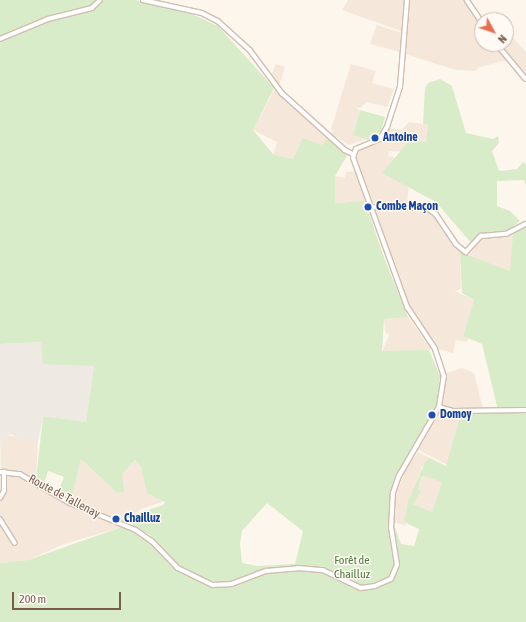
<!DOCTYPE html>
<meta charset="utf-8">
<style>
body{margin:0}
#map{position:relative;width:526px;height:622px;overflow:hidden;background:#fdf6ec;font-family:"Asap Condensed",sans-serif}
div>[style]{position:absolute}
.residential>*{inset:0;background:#f5e8da}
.industrial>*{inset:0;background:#efe9e4}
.green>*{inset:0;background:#d8ecc9}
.roads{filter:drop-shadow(1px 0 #d1beb0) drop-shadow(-1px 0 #d1beb0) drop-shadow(0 1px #d1beb0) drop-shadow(0 -1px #d1beb0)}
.minor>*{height:3.5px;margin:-1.75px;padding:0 1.75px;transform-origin:1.75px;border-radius:1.75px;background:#fff}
.dots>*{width:11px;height:11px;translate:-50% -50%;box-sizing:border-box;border:2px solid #fffaf3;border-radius:50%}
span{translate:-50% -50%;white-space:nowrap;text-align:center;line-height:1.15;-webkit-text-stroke:3px #fffaf3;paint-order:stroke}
.transit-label{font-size:12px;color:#164399;font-weight:700}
.left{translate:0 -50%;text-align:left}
.street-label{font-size:12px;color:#7a5c4d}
.park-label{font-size:12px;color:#537a41}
.north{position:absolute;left:474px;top:12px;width:40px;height:40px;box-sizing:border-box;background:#fffaf3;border:1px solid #cabbb1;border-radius:50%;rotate:130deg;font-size:11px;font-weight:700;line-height:16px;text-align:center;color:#7a5c4d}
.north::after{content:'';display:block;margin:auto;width:14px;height:18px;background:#e76f51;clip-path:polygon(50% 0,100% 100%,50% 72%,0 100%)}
.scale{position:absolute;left:12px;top:592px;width:109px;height:18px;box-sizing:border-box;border:2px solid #7a5c4d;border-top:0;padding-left:5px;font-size:12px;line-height:14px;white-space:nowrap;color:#7a5c4d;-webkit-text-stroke:3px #fffaf3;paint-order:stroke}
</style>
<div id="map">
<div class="residential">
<div style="clip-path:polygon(348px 0,404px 0,401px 31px,342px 10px)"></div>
<div style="clip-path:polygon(409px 0,463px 0,482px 26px,482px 44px,494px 44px,508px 60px,480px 67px,474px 71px,456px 70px,405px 54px)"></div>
<div style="clip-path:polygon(377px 25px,402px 33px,400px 52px,370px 44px)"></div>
<div style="clip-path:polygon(506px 30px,526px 52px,526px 76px,499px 44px,506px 44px)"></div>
<div style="clip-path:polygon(276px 64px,285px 67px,279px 85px,271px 75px)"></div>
<div style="clip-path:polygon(351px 64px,376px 71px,372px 83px,394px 89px,387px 107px,367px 102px,360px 108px,355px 107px,360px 110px,353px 135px,367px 139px,349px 145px,331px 134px,333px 130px,331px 129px)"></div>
<div style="clip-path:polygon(275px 88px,328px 138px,322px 146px,294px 159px,273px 154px,277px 142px,253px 130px)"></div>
<div style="clip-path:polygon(409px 122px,428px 125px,426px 142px,408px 152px,389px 151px,388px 156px,394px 157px,394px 161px,386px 172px,409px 184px,407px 205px,374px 204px,356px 160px,357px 152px,382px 140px,389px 128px,401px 130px)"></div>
<div style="clip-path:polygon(356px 171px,365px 201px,335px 203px,335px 176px,345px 178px,346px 172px)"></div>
<div style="clip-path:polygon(376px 209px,419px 209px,430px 212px,464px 253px,460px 253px,461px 289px,455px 291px,474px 300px,463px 336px,469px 338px,467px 342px,456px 340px,453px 353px,438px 349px,414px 315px,395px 274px,377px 221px)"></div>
<div style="clip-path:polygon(513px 232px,511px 271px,469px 256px,481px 238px,505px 236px)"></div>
<div style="clip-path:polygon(408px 317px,432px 350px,382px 352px,389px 335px,385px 332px,384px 319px)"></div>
<div style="clip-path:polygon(462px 368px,474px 373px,483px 409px,462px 412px,442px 408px,447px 373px)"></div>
<div style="clip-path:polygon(440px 412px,461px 414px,451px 467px,417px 449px)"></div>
<div style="clip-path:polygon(7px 435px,38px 441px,36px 480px,18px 471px,1px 470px,0 440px)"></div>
<div style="clip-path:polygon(418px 452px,430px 458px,422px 467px,406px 511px,405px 524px,408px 526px,393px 522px,395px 497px,406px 469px)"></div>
<div style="clip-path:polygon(81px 459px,117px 493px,122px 484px,122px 474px,135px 460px,141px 467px,147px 491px,165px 501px,141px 509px,125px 522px,71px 501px)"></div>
<div style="clip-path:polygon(0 473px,28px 478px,76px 508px,122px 527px,64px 544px,28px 560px,0 563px)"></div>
<div style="clip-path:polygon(422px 476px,442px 482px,432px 512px,413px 504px)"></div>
</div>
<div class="industrial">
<div style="clip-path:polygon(41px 342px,75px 363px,94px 365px,86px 422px,43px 416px,38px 441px,24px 440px,10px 434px,0 440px,0 344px)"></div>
</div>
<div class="green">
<div style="clip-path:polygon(evenodd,0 0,136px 0,194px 15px,218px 26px,274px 88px,253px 130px,273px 154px,293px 159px,303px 138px,322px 145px,328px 138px,348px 154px,335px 176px,335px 203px,365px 201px,383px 255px,408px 317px,384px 319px,382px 351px,429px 350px,440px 376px,437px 410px,399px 483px,395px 497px,393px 522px,401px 544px,414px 546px,419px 529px,404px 522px,408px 502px,425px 462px,430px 458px,446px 466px,461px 414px,496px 414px,497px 406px,482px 344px,463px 336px,474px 300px,462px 293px,460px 252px,510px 271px,513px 232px,526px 227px,526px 622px,0 622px,0 563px,28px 560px,122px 527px,161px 545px,149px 534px,133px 527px,132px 522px,140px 513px,163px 505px,165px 502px,147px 493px,141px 467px,135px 460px,122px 474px,124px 492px,117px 493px,81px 459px,71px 501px,58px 492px,64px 477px,48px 471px,44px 485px,36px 480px,43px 416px,86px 422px,94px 366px,43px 364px,41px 342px,0 344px,0 0,422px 476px,442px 482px,432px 512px,413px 504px,421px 491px,418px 489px,422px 476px,0 0,267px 503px,303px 531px,295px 564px,257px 566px,242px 563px,240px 543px,242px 531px,267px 503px)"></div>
<div style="clip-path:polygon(440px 79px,452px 86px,466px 133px,493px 139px,498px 136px,499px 143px,492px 151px,499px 171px,517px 169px,523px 162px,526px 164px,526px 185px,524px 180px,497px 181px,497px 206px,510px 211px,520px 221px,506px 232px,479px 235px,472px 244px,436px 202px,382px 173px,409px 141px,426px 142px,428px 125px,423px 124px,425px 88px,428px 83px)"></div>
<div style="clip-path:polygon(360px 110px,385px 117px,381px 131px,374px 138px,369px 140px,353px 135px)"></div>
</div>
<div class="roads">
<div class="minor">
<div style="left:143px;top:0;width:60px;rotate:12.4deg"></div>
<div style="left:202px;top:13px;width:18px;rotate:27deg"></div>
<div style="left:218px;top:21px;width:43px;rotate:42.2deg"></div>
<div style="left:250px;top:50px;width:54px;rotate:53.3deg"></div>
<div style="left:282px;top:93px;width:85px;rotate:42.1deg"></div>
<div style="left:345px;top:150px;width:9px;rotate:27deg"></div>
<div style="left:467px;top:0;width:27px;rotate:56deg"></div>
<div style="left:0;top:39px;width:52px;rotate:-22.6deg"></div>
<div style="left:48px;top:19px;width:45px;rotate:-14deg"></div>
<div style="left:92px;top:8px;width:11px;rotate:-45deg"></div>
<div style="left:497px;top:44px;width:45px;rotate:50.4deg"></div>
<div style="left:369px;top:207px;width:58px;rotate:1deg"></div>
<div style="left:427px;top:208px;width:11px;rotate:34deg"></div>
<div style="left:436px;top:214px;width:36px;rotate:56deg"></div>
<div style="left:456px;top:244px;width:13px;rotate:39deg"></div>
<div style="left:466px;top:252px;width:22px;rotate:-47deg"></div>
<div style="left:481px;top:236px;width:25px;rotate:-5deg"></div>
<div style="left:506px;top:234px;width:22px;rotate:-27deg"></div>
<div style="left:439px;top:407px;width:15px;rotate:16deg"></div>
<div style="left:453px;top:411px;width:73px;rotate:-0.8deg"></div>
<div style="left:0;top:472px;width:20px;rotate:6deg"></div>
<div style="left:20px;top:474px;width:58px;rotate:30.1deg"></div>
<div style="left:70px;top:503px;width:71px;rotate:22.2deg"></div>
<div style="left:136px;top:530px;width:19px;rotate:35deg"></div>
<div style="left:152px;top:541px;width:37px;rotate:46deg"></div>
<div style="left:178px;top:568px;width:39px;rotate:26deg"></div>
<div style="left:213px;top:585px;width:19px;rotate:-3deg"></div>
<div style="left:232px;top:584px;width:36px;rotate:-21deg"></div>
<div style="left:266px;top:571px;width:32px;rotate:-5deg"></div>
<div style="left:298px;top:568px;width:25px;rotate:5deg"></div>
<div style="left:323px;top:570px;width:42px;rotate:25.3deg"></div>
<div style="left:361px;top:588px;width:14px;rotate:-8deg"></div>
<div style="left:375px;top:586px;width:17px;rotate:-24deg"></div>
<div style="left:391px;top:579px;width:15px;rotate:-67deg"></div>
<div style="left:397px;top:565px;width:36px;rotate:-99deg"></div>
<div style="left:391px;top:529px;width:36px;rotate:-87deg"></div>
<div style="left:393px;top:493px;width:18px;rotate:-71deg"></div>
<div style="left:399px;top:476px;width:80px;rotate:-59.9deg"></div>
<div style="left:439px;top:407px;width:30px;rotate:-81deg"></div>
<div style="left:444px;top:377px;width:29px;rotate:-108deg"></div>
<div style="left:435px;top:349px;width:50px;rotate:-123.7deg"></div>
<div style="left:407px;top:307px;width:158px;rotate:-109.9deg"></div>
<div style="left:353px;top:158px;width:9px;rotate:-72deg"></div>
<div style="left:356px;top:149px;width:26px;rotate:-23deg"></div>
<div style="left:380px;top:139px;width:14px;rotate:-60deg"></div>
<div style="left:387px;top:127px;width:42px;rotate:-72deg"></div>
<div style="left:400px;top:87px;width:87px;rotate:-85.4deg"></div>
<div style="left:0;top:498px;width:8px;rotate:-60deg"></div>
<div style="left:4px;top:491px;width:19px;rotate:-90deg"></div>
<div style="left:0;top:519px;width:28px;rotate:58deg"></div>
</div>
</div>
<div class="dots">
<div style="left:375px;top:138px;background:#1a4fb4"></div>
<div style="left:368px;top:207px;background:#1a4fb4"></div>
<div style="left:432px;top:415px;background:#1a4fb4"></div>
<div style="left:116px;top:519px;background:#1a4fb4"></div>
</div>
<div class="transit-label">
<span class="left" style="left:383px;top:138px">Antoine</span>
<span class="left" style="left:376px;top:207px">Combe Maçon</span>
<span class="left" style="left:440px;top:415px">Domoy</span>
<span class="left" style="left:124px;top:519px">Chailluz</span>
</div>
<div class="street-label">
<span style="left:64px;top:497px;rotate:28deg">Route de Tallenay</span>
</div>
<div class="park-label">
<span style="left:352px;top:568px">Forêt de<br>Chailluz</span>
</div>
<div class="north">N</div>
<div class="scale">200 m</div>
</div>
